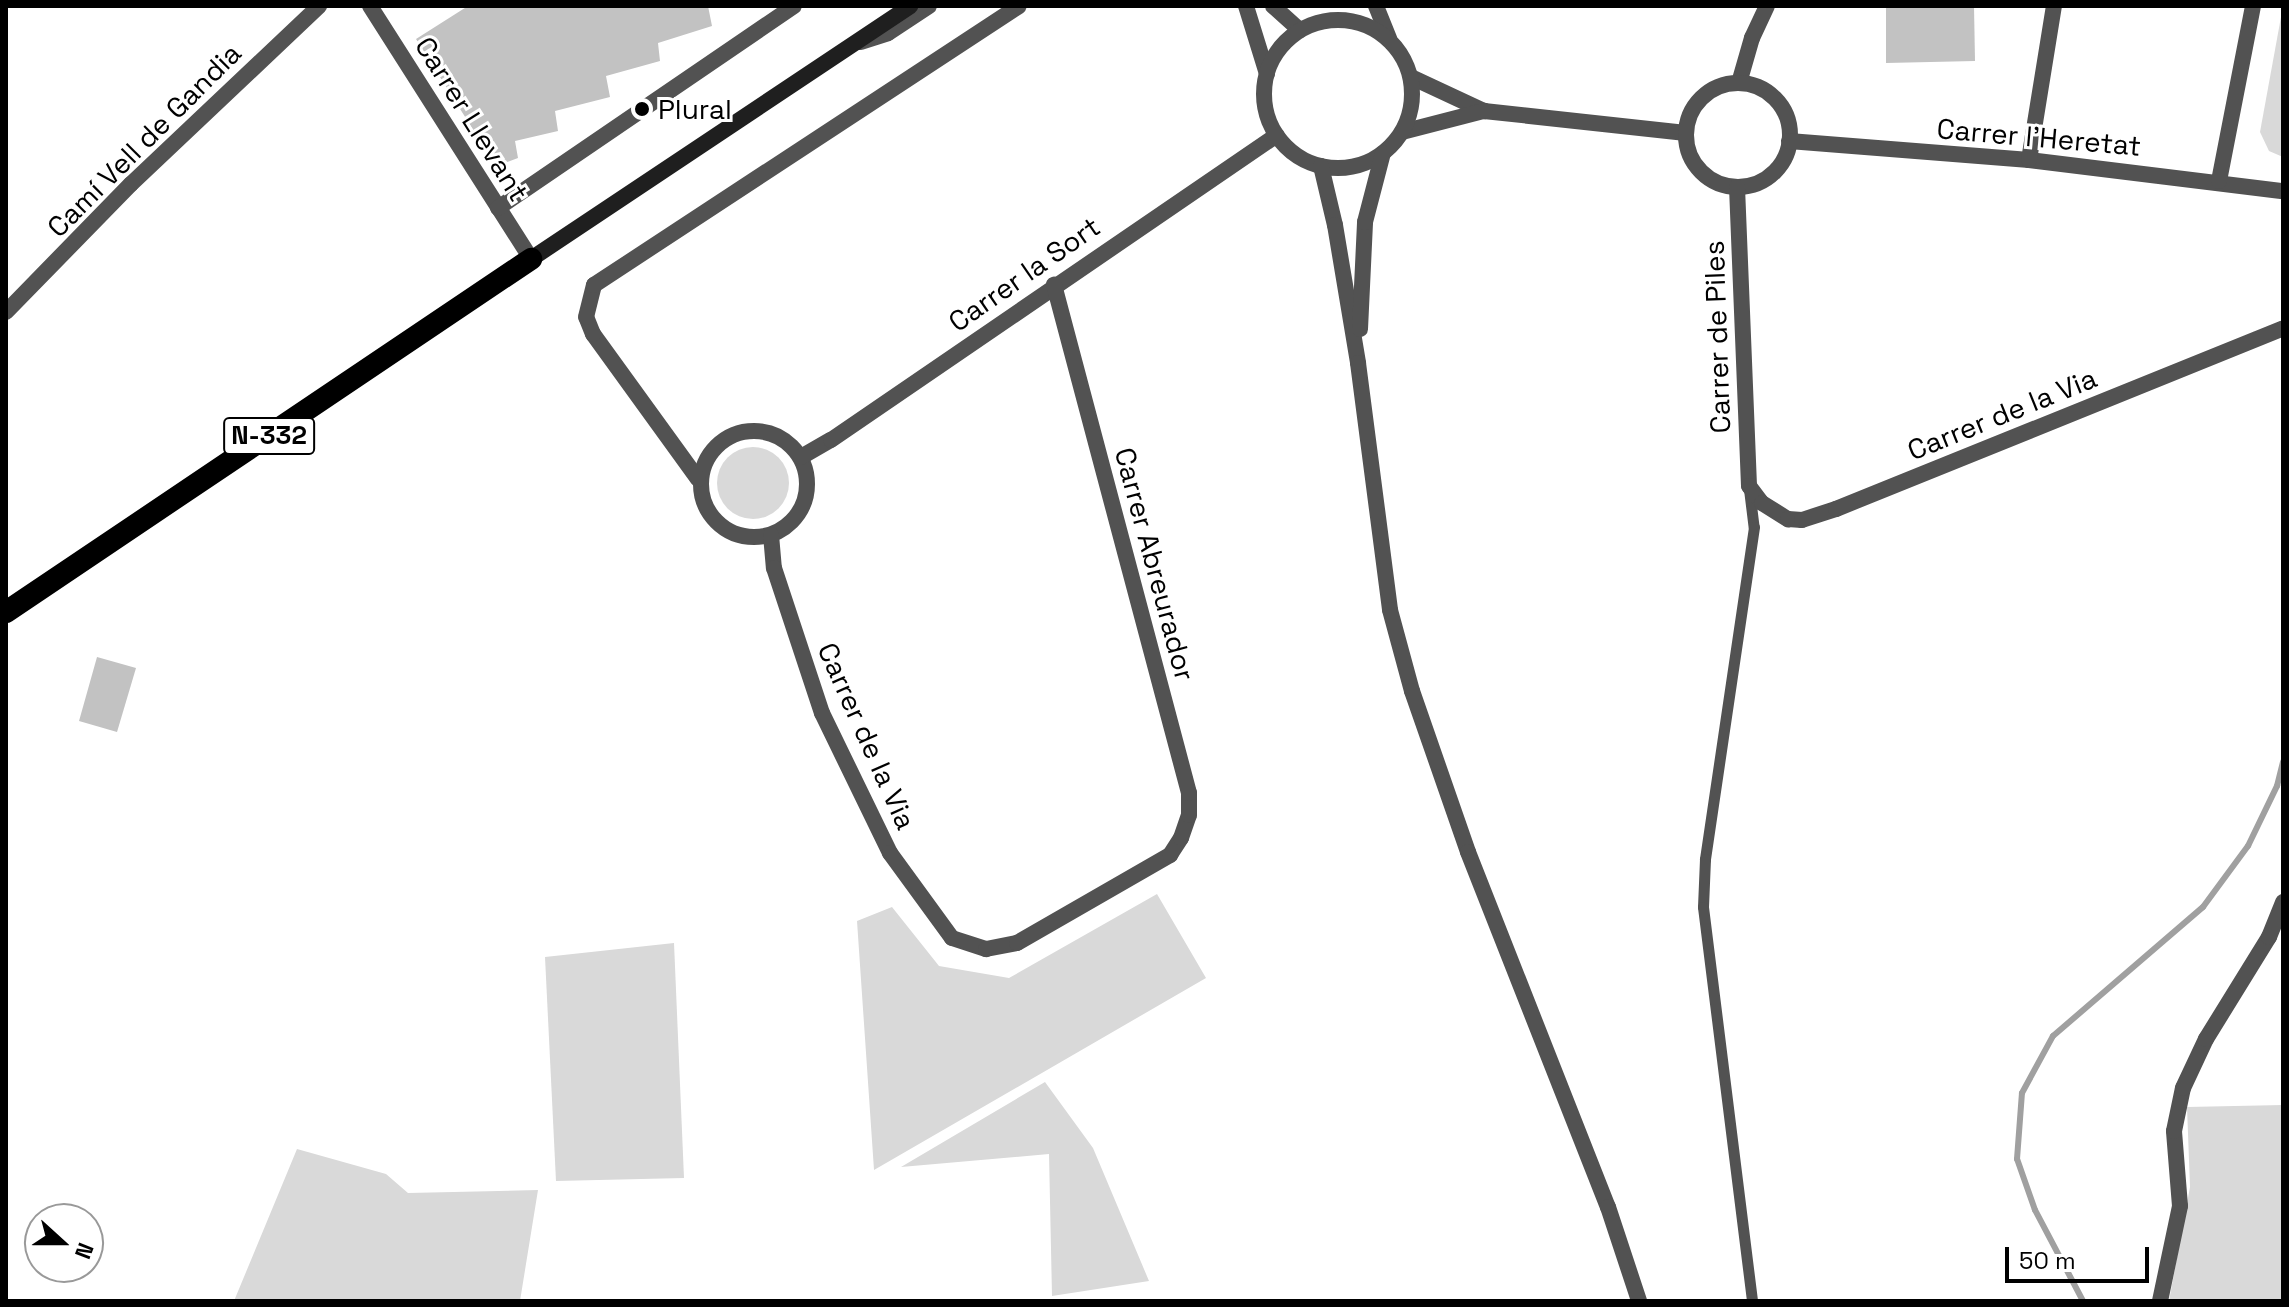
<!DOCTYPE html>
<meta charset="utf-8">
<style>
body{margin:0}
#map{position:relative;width:2289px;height:1307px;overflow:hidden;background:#fff;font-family:"Space Grotesk",sans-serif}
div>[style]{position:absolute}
.green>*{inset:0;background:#d9d9d9}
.round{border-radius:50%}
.stream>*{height:6px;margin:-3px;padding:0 3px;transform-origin:3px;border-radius:3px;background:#a0a0a0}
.building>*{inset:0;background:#c2c2c2}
.service>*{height:11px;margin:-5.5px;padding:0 5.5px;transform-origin:5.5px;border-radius:5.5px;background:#525252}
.minor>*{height:16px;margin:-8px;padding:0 8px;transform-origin:8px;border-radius:8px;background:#525252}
.minor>.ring{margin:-8px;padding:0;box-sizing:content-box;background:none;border:16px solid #525252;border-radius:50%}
.tertiary>*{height:16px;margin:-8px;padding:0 8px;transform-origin:8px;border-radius:8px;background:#525252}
.tertiary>.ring{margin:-8px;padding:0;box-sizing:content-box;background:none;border:16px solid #525252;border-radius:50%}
.secondary>*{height:16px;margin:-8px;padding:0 8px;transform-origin:8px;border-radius:8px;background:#1f1f1f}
.trunk>*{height:22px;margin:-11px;padding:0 11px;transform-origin:11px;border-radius:11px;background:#000}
.dots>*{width:22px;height:22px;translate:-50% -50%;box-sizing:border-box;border:4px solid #fff;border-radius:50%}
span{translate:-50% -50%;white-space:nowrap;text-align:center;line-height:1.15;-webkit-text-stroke:6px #fff;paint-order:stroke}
.shield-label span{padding:2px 6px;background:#fff;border:2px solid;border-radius:6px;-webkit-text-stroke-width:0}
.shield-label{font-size:26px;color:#000;font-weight:700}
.poi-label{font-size:28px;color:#000}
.left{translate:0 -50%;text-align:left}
.street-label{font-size:28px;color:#000}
.frame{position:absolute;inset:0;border:8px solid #000;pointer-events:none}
.north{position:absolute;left:24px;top:1203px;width:80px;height:80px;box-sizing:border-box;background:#fff;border:2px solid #999;border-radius:50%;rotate:111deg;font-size:22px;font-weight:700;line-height:32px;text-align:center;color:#000}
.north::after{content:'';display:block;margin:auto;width:28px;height:36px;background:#000;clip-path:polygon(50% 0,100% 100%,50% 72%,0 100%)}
.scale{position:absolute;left:2005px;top:1247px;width:144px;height:36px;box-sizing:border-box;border:4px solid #000;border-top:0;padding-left:10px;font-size:24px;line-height:28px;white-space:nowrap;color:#000;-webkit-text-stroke:6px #fff;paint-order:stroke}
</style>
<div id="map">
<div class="green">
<div style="clip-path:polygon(2283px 6px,2283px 157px,2269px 151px,2260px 132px)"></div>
<div class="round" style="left:717px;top:447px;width:72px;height:72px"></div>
<div style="clip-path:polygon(1157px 894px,1206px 978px,874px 1170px,857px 921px,892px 907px,939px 966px,1009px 978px)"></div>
<div style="clip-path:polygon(674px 943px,684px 1178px,556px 1181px,545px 957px)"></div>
<div style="clip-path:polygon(1045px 1082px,1093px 1148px,1149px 1281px,1052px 1296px,1049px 1154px,901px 1167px)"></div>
<div style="clip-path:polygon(2283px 1105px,2283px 1301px,2169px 1301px,2190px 1187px,2187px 1107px)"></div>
<div style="clip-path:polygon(297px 1149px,386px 1174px,408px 1193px,538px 1190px,520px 1301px,234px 1301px)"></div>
</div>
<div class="stream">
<div style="left:2083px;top:1301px;width:103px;rotate:-117.8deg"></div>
<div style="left:2035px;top:1210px;width:54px;rotate:-109.4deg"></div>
<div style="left:2017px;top:1159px;width:66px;rotate:-85.7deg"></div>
<div style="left:2022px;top:1093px;width:65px;rotate:-61.5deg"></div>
<div style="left:2053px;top:1036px;width:198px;rotate:-40.7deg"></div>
<div style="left:2203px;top:907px;width:76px;rotate:-53.6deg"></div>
<div style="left:2248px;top:846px;width:67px;rotate:-64.2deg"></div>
<div style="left:2277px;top:786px;width:25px;rotate:-76deg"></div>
</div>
<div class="building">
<div style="clip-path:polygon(468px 6px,708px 6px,712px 26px,658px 43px,660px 61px,606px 76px,610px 97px,555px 111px,558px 131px,515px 141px,518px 158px,496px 166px,416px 39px)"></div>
<div style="clip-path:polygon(1886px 6px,1974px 6px,1975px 61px,1886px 63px)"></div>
<div style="clip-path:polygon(97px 657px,136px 668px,117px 732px,79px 721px)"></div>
</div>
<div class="service">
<div style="left:1749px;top:489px;width:38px;rotate:83deg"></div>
<div style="left:1754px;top:527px;width:336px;rotate:98.4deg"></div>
<div style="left:1705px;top:859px;width:48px;rotate:92.4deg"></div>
<div style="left:1703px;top:907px;width:397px;rotate:82.9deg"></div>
</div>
<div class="minor">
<div style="left:370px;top:6px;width:300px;rotate:57.5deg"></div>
<div style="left:1411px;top:77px;width:81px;rotate:25deg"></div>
<div style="left:1484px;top:111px;width:203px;rotate:6.2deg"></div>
<div style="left:1739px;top:83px;width:47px;rotate:-73.9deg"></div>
<div style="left:1752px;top:38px;width:35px;rotate:-65deg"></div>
<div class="ring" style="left:1686px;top:83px;width:88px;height:88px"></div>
<div style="left:1402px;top:132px;width:85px;rotate:-14.4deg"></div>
<div style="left:1789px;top:141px;width:241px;rotate:4.5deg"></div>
<div style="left:2029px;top:160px;width:256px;rotate:7deg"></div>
<div style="left:2029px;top:160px;width:156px;rotate:-80.8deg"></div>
<div style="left:2219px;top:181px;width:178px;rotate:-79deg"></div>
<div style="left:1737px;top:187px;width:299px;rotate:87.7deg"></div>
<div style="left:1749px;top:486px;width:21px;rotate:53deg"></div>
<div style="left:1762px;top:503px;width:31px;rotate:32deg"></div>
<div style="left:1788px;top:519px;width:14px;rotate:4deg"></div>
<div style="left:1802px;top:520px;width:36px;rotate:-18deg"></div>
<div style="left:1836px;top:509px;width:482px;rotate:-22deg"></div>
<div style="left:498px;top:208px;width:358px;rotate:-34.3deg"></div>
<div style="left:6px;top:312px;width:179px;rotate:-45.7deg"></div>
<div style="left:131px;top:184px;width:259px;rotate:-43.4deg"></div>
<div class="ring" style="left:701px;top:431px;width:90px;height:90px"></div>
<div style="left:801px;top:457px;width:34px;rotate:-30deg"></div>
<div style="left:831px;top:440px;width:540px;rotate:-34.37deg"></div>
<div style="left:698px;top:479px;width:179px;rotate:-125.9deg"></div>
<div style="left:593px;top:334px;width:18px;rotate:-112deg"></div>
<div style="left:586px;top:317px;width:33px;rotate:-76deg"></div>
<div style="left:594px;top:285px;width:508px;rotate:-33.28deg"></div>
<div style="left:771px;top:535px;width:33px;rotate:85deg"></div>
<div style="left:774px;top:568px;width:153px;rotate:71.7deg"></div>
<div style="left:822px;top:713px;width:156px;rotate:64.1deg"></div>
<div style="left:890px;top:853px;width:105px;rotate:53.9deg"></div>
<div style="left:952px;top:938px;width:36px;rotate:18deg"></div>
<div style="left:986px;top:949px;width:32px;rotate:-11deg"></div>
<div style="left:1017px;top:943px;width:177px;rotate:-29.9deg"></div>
<div style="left:1170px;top:855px;width:20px;rotate:-57deg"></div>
<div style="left:1181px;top:838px;width:24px;rotate:-71deg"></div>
<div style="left:1189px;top:815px;width:22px;rotate:-90deg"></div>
<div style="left:1189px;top:793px;width:526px;rotate:-104.88deg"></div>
<div style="left:2160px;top:1301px;width:97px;rotate:-78.1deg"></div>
<div style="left:2180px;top:1206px;width:75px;rotate:-94.6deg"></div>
<div style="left:2174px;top:1131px;width:44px;rotate:-78.2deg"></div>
<div style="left:2183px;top:1088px;width:54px;rotate:-64.9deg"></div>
<div style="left:2206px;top:1039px;width:120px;rotate:-58.3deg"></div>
<div style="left:2269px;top:937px;width:38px;rotate:-68deg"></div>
</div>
<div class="tertiary">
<div style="left:1246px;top:6px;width:71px;rotate:72.8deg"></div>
<div style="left:1273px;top:6px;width:36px;rotate:42deg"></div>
<div style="left:1376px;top:6px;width:35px;rotate:68deg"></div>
<div class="ring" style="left:1264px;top:20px;width:132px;height:132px"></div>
<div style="left:861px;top:42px;width:28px;rotate:-18deg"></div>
<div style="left:888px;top:33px;width:49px;rotate:-33.4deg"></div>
<div style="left:1321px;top:166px;width:61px;rotate:76.7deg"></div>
<div style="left:1335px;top:225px;width:140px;rotate:80.5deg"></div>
<div style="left:1358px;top:363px;width:249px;rotate:82.6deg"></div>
<div style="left:1390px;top:610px;width:84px;rotate:74.8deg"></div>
<div style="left:1412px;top:691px;width:170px;rotate:70.8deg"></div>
<div style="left:1468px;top:852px;width:382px;rotate:68.5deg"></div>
<div style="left:1608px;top:1207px;width:99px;rotate:71.7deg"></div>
<div style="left:1360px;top:329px;width:107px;rotate:-87.3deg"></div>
<div style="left:1365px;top:222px;width:71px;rotate:-75.4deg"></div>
</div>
<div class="secondary">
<div style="left:531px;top:259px;width:456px;rotate:-33.7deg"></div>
</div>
<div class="trunk">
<div style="left:6px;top:612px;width:633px;rotate:-33.92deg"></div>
</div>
<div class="dots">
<div style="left:642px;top:109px;background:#000"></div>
</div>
<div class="shield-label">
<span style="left:269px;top:436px">N-332</span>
</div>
<div class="poi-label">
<span class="left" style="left:658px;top:109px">Plural</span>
</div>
<div class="street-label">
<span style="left:472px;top:119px;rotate:58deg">Carrer Llevant</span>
<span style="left:2039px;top:137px;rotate:5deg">Carrer l'Heretat</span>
<span style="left:144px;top:140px;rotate:-45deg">Camí Vell de Gandia</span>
<span style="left:1024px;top:274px;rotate:-35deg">Carrer la Sort</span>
<span style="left:1717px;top:337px;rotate:-92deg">Carrer de Piles</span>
<span style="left:2002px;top:414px;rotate:-22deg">Carrer de la Via</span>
<span style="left:1155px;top:564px;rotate:75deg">Carrer Abreurador</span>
<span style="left:867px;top:736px;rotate:66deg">Carrer de la Via</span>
</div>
<div class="frame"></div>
<div class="north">N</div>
<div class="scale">50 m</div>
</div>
